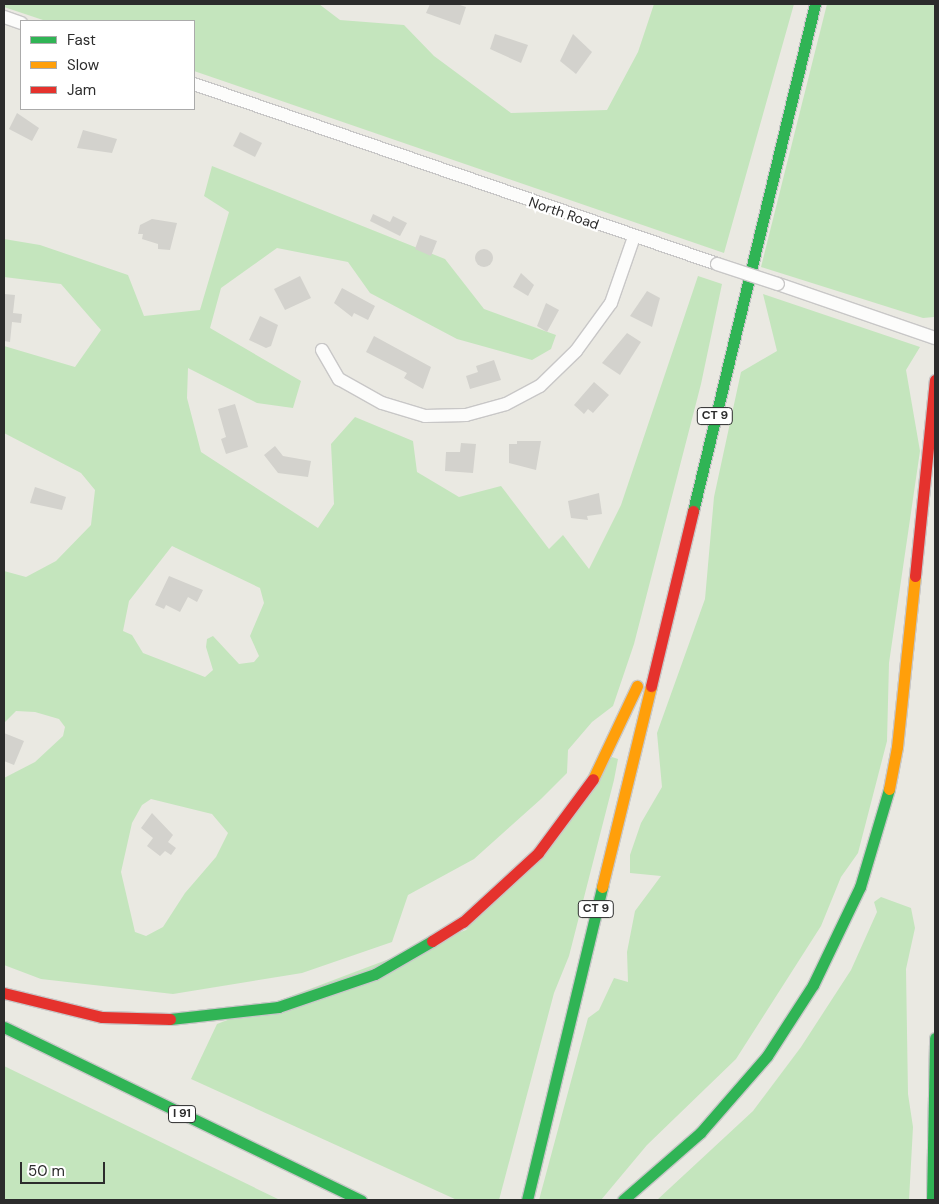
<!DOCTYPE html>
<style>
body{margin:0}
#map{position:relative;width:939px;height:1204px;overflow:hidden;background:#eae9e2;font-family:"DM Sans",sans-serif}
div>[style]{position:absolute}
.green>*{inset:0;background:#c4e5bd}
.building>*{inset:0;background:#d3d2cd}
.round{border-radius:50%}
.roads{filter:drop-shadow(1px 0 #c8c7c7) drop-shadow(-1px 0 #c8c7c7) drop-shadow(0 1px #c8c7c7) drop-shadow(0 -1px #c8c7c7)}
.street>*{height:12px;margin:-6px;padding:0 6px;transform-origin:6px;border-radius:6px;background:#fcfcfb}
.fast>*{height:11px;margin:-5.5px;padding:0 5.5px;transform-origin:5.5px;border-radius:5.5px;background:#30b455}
.slow>*{height:11px;margin:-5.5px;padding:0 5.5px;transform-origin:5.5px;border-radius:5.5px;background:#ff9f0a}
.jam>*{height:11px;margin:-5.5px;padding:0 5.5px;transform-origin:5.5px;border-radius:5.5px;background:#e5322d}
.bridges{filter:drop-shadow(1px 0 #c8c7c7) drop-shadow(-1px 0 #c8c7c7) drop-shadow(0 1px #c8c7c7) drop-shadow(0 -1px #c8c7c7)}
.street-bridge>*{height:12px;margin:-6px;padding:0 6px;transform-origin:6px;border-radius:6px;background:#fcfcfb}
span{translate:-50% -50%;white-space:nowrap;text-align:center;line-height:1.15;-webkit-text-stroke:4.5px #fff;paint-order:stroke}
.shield-label span{padding:1px 4px;background:#fff;border:1px solid;border-radius:4px;-webkit-text-stroke-width:0}
.shield-label{font-size:12px;color:#2c2c2c;font-weight:700}
.street-label{font-size:14px;color:#2c2c2c}
.frame{position:absolute;inset:0;border:5px solid #2c2c2c;pointer-events:none}
.legend{position:absolute;left:20px;top:20px;width:175px;height:90px;box-sizing:border-box;background:#fff;border:1px solid #ababab;margin:0;padding:6px 9px;list-style:none;font-size:15px;color:#2c2c2c}
.legend li{display:flex;align-items:center;gap:10px;height:25px}
.legend b{width:25px;border:1px solid #ababab}
.scale{position:absolute;left:20px;top:1162px;width:85px;height:22px;box-sizing:border-box;border:2px solid #2c2c2c;border-top:0;padding-left:6px;font-size:15px;line-height:18px;white-space:nowrap;color:#2c2c2c;-webkit-text-stroke:4px #fff;paint-order:stroke}
</style>
<div id="map">
<div class="green">
<div style="clip-path:polygon(4px 4px,319px 4px,340px 20px,404px 25px,434px 56px,511px 113px,607px 110px,638px 52px,654px 4px,794px 4px,724px 253px,194px 71px,194px 21px,46px 21px,4px 7px)"></div>
<div style="clip-path:polygon(827px 4px,935px 4px,934px 317px,923px 318px,761px 267px)"></div>
<div style="clip-path:polygon(evenodd,212px 166px,445px 259px,484px 309px,556px 335px,551px 349px,532px 360px,457px 339px,370px 293px,348px 262px,277px 248px,221px 288px,210px 328px,301px 381px,293px 408px,257px 403px,188px 368px,187px 398px,201px 452px,318px 528px,334px 504px,331px 444px,355px 417px,413px 441px,417px 472px,459px 497px,501px 486px,549px 549px,563px 535px,589px 569px,621px 505px,698px 276px,722px 284px,701px 384px,634px 644px,613px 706px,592px 722px,568px 750px,567px 773px,541px 799px,474px 859px,408px 895px,392px 942px,302px 973px,173px 994px,41px 979px,4px 965px,4px 778px,35px 762px,63px 736px,65px 727px,59px 719px,35px 712px,16px 711px,4px 723px,4px 571px,26px 577px,56px 561px,91px 525px,95px 490px,81px 473px,4px 433px,4px 346px,75px 367px,101px 330px,61px 284px,4px 277px,4px 239px,40px 245px,128px 275px,144px 316px,200px 310px,229px 212px,204px 196px,212px 166px,172px 546px,260px 588px,264px 603px,250px 636px,259px 656px,254px 662px,239px 664px,213px 636px,207px 639px,206px 647px,213px 670px,205px 677px,143px 653px,132px 635px,123px 631px,129px 601px,172px 546px,212px 166px,151px 799px,212px 814px,228px 833px,216px 857px,185px 893px,163px 927px,146px 936px,135px 932px,121px 872px,132px 823px,142px 805px,151px 799px)"></div>
<div style="clip-path:polygon(763px 294px,920px 347px,906px 370px,920px 451px,889px 663px,887px 741px,858px 853px,841px 877px,821px 926px,736px 1059px,647px 1145px,601px 1200px,539px 1200px,588px 1018px,599px 1010px,614px 978px,628px 982px,627px 952px,635px 911px,661px 876px,630px 873px,630px 855px,641px 823px,662px 787px,657px 733px,705px 599px,714px 497px,741px 372px,777px 351px)"></div>
<div style="clip-path:polygon(612px 757px,618px 759px,614px 780px,569px 956px,554px 993px,499px 1200px,457px 1200px,191px 1079px,217px 1024px,466px 930px)"></div>
<div style="clip-path:polygon(881px 897px,911px 908px,915px 928px,906px 969px,908px 1094px,913px 1127px,909px 1200px,657px 1200px,753px 1111px,801px 1047px,851px 970px,877px 912px,874px 902px)"></div>
<div style="clip-path:polygon(4px 1066px,280px 1200px,4px 1200px)"></div>
</div>
<div class="building">
<div style="clip-path:polygon(430px 4px,457px 4px,466px 7px,460px 25px,426px 13px)"></div>
<div style="clip-path:polygon(495px 34px,528px 45px,521px 63px,490px 49px)"></div>
<div style="clip-path:polygon(573px 34px,592px 52px,576px 74px,560px 61px)"></div>
<div style="clip-path:polygon(17px 113px,39px 128px,32px 141px,9px 129px)"></div>
<div style="clip-path:polygon(83px 130px,117px 139px,112px 153px,77px 148px)"></div>
<div style="clip-path:polygon(240px 132px,262px 143px,255px 157px,233px 146px)"></div>
<div style="clip-path:polygon(373px 214px,390px 222px,393px 216px,407px 223px,400px 236px,370px 221px)"></div>
<div style="clip-path:polygon(152px 219px,177px 223px,170px 250px,158px 249px,158px 244px,142px 239px,143px 234px,138px 234px,140px 225px)"></div>
<div style="clip-path:polygon(420px 235px,437px 241px,431px 256px,415px 249px)"></div>
<div class="round" style="left:475px;top:249px;width:18px;height:18px"></div>
<div style="clip-path:polygon(521px 273px,534px 285px,528px 296px,513px 287px)"></div>
<div style="clip-path:polygon(300px 276px,311px 298px,285px 310px,274px 289px)"></div>
<div style="clip-path:polygon(342px 288px,375px 306px,368px 320px,354px 313px,352px 317px,334px 303px)"></div>
<div style="clip-path:polygon(647px 291px,660px 298px,652px 327px,630px 316px)"></div>
<div style="clip-path:polygon(4px 294px,15px 295px,13px 313px,22px 314px,21px 323px,12px 322px,10px 342px,4px 341px)"></div>
<div style="clip-path:polygon(546px 303px,559px 310px,547px 332px,537px 326px)"></div>
<div style="clip-path:polygon(260px 316px,278px 325px,271px 346px,266px 348px,249px 340px)"></div>
<div style="clip-path:polygon(627px 333px,641px 342px,620px 375px,602px 363px)"></div>
<div style="clip-path:polygon(374px 336px,431px 367px,423px 389px,404px 378px,407px 373px,366px 352px)"></div>
<div style="clip-path:polygon(494px 360px,501px 380px,470px 389px,466px 376px,478px 372px,476px 366px)"></div>
<div style="clip-path:polygon(594px 382px,609px 395px,593px 413px,588px 409px,584px 414px,574px 405px)"></div>
<div style="clip-path:polygon(235px 404px,248px 447px,226px 454px,221px 439px,226px 437px,218px 409px)"></div>
<div style="clip-path:polygon(517px 441px,541px 441px,536px 470px,509px 463px,509px 444px,517px 444px)"></div>
<div style="clip-path:polygon(461px 443px,476px 444px,473px 473px,445px 471px,446px 452px,460px 452px)"></div>
<div style="clip-path:polygon(275px 446px,283px 456px,311px 461px,308px 477px,278px 473px,264px 455px)"></div>
<div style="clip-path:polygon(35px 487px,66px 497px,62px 510px,30px 503px)"></div>
<div style="clip-path:polygon(599px 493px,602px 514px,587px 516px,588px 520px,571px 518px,568px 501px)"></div>
<div style="clip-path:polygon(169px 576px,203px 590px,197px 602px,188px 597px,180px 612px,166px 605px,164px 609px,155px 605px)"></div>
<div style="clip-path:polygon(4px 733px,24px 741px,14px 765px,4px 761px)"></div>
<div style="clip-path:polygon(152px 813px,173px 835px,168px 842px,176px 848px,171px 855px,165px 851px,160px 856px,147px 846px,153px 838px,141px 828px)"></div>
</div>
<div class="roads">
<div class="street">
<div style="left:4px;top:17px;width:18px;rotate:19deg"></div>
<div style="left:194px;top:84px;width:553px;rotate:18.99deg"></div>
<div style="left:778px;top:284px;width:166px;rotate:19deg"></div>
<div style="left:322px;top:350px;width:34px;rotate:60deg"></div>
<div style="left:339px;top:379px;width:49px;rotate:29.2deg"></div>
<div style="left:382px;top:403px;width:45px;rotate:16.8deg"></div>
<div style="left:425px;top:416px;width:41px;rotate:-1.4deg"></div>
<div style="left:466px;top:415px;width:41px;rotate:-15.4deg"></div>
<div style="left:506px;top:404px;width:38px;rotate:-28deg"></div>
<div style="left:540px;top:386px;width:50px;rotate:-44.2deg"></div>
<div style="left:576px;top:351px;width:59px;rotate:-53.9deg"></div>
<div style="left:611px;top:303px;width:70px;rotate:-70.8deg"></div>
</div>
<div class="fast">
<div style="left:693px;top:511px;width:521px;rotate:-76.47deg"></div>
<div style="left:170px;top:1019px;width:109px;rotate:-6.3deg"></div>
<div style="left:278px;top:1007px;width:102px;rotate:-18.8deg"></div>
<div style="left:375px;top:974px;width:66px;rotate:-30.1deg"></div>
<div style="left:4px;top:1027px;width:397px;rotate:25.9deg"></div>
<div style="left:527px;top:1200px;width:322px;rotate:-76.5deg"></div>
<div style="left:623px;top:1200px;width:102px;rotate:-41deg"></div>
<div style="left:700px;top:1133px;width:102px;rotate:-49deg"></div>
<div style="left:767px;top:1056px;width:85px;rotate:-57.1deg"></div>
<div style="left:813px;top:985px;width:109px;rotate:-64.4deg"></div>
<div style="left:860px;top:887px;width:102px;rotate:-73.5deg"></div>
<div style="left:932px;top:1200px;width:162px;rotate:-88.9deg"></div>
</div>
<div class="slow">
<div style="left:593px;top:779px;width:103px;rotate:-64.7deg"></div>
<div style="left:889px;top:789px;width:43px;rotate:-79.2deg"></div>
<div style="left:897px;top:747px;width:172px;rotate:-84deg"></div>
<div style="left:602px;top:887px;width:207px;rotate:-76.3deg"></div>
</div>
<div class="jam">
<div style="left:915px;top:576px;width:197px;rotate:-84.2deg"></div>
<div style="left:651px;top:686px;width:180px;rotate:-76.5deg"></div>
<div style="left:432px;top:941px;width:36px;rotate:-32deg"></div>
<div style="left:463px;top:922px;width:102px;rotate:-42.6deg"></div>
<div style="left:538px;top:853px;width:92px;rotate:-53.4deg"></div>
<div style="left:4px;top:993px;width:101px;rotate:13.8deg"></div>
<div style="left:102px;top:1017px;width:68px;rotate:1.7deg"></div>
</div>
</div>
<div class="bridges">
<div class="street-bridge">
<div style="left:717px;top:264px;width:64px;rotate:18.2deg"></div>
</div>
</div>
<div class="shield-label">
<span style="left:715px;top:416px">CT 9</span>
<span style="left:596px;top:909px">CT 9</span>
<span style="left:182px;top:1114px">I 91</span>
</div>
<div class="street-label">
<span style="left:564px;top:213px;rotate:19deg">North Road</span>
</div>
<div class="frame"></div>
<ul class="legend">
<li><b style="height:6px;background:#30b455"></b>Fast</li>
<li><b style="height:6px;background:#ff9f0a"></b>Slow</li>
<li><b style="height:6px;background:#e5322d"></b>Jam</li>
</ul>
<div class="scale">50 m</div>
</div>
